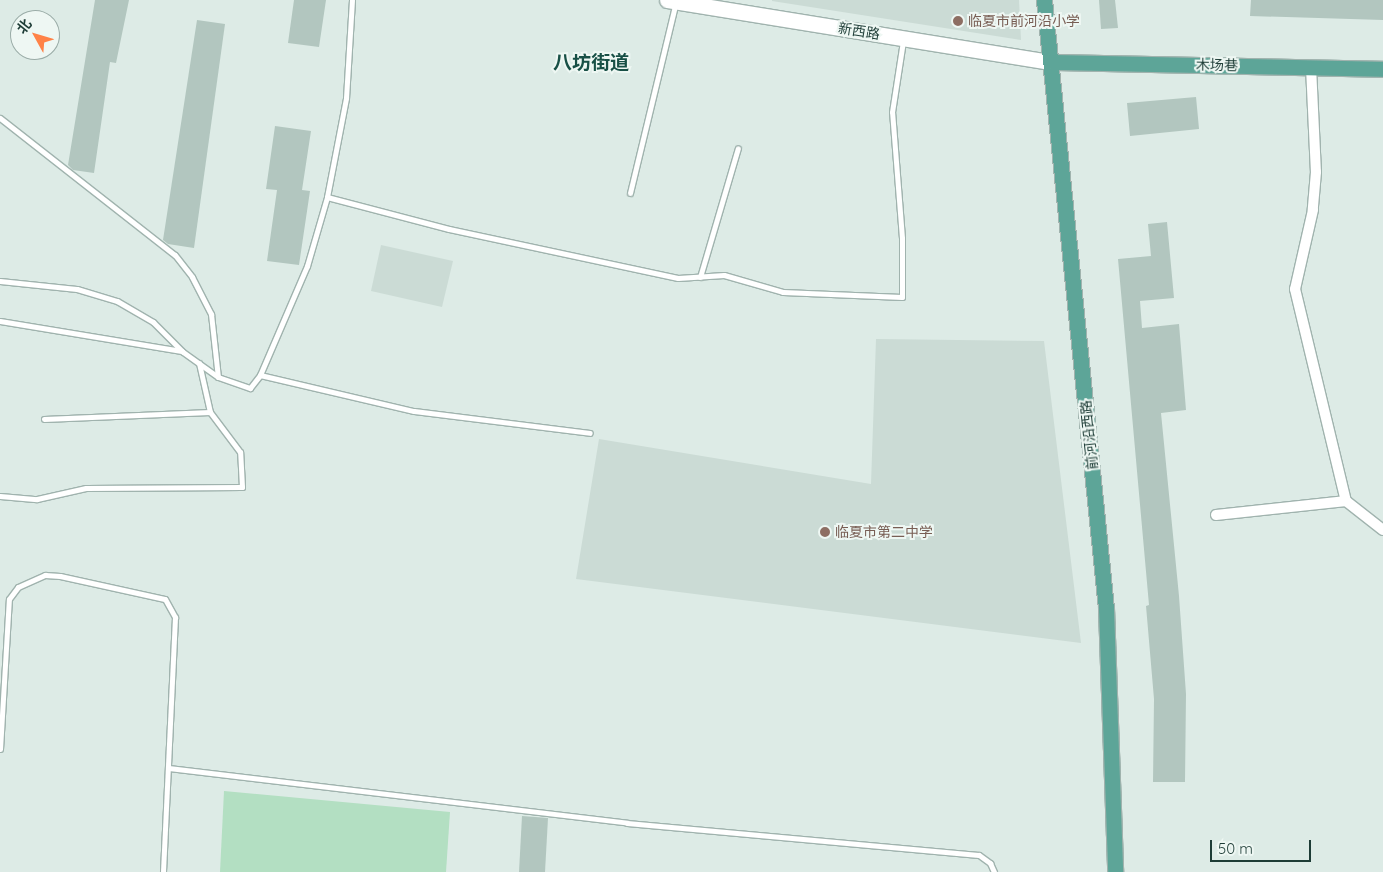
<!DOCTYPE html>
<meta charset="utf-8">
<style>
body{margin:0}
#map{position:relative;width:1383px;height:872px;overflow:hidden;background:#ddebe6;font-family:Quicksand,"Noto Sans SC",sans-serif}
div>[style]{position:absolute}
.built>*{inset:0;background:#cbdbd5}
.green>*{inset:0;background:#b3dfc2}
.building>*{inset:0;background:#b2c6bf}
.roads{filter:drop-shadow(1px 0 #a0b3ae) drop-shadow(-1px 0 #a0b3ae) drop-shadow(0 1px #a0b3ae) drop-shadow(0 -1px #a0b3ae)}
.service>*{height:5px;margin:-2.5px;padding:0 2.5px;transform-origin:2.5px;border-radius:2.5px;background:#fff}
.minor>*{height:10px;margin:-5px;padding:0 5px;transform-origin:5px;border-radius:5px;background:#fff}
.secondary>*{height:15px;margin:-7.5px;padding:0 7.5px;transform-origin:7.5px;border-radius:7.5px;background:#fff}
.primary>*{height:15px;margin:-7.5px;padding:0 7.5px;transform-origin:7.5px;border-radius:7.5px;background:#5da598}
.dots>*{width:14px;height:14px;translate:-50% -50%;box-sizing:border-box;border:2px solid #eef7f3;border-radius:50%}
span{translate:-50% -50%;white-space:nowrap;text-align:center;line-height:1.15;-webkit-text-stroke:4px #eef7f3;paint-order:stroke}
.education-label{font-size:14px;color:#785e54}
.left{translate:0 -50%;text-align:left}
.street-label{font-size:14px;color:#1d3c36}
.district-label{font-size:19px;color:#185046;font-weight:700}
.north{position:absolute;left:10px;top:10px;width:50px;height:50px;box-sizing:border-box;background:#eef7f3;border:1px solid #9aaca7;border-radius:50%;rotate:309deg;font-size:14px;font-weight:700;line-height:20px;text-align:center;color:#1d3c36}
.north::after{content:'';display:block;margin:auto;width:18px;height:22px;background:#ff8247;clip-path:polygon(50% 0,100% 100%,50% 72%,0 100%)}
.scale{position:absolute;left:1210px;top:840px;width:101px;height:22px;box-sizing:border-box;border:2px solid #1d3c36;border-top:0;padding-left:6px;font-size:15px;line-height:18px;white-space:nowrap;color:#1d3c36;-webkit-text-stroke:4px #eef7f3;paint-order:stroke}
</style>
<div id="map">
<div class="built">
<div style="clip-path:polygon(1019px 0,1021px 40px,772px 1px,772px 0)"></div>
<div style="clip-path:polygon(381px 245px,453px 261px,442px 307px,371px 291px)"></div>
<div style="clip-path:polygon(876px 339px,1044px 341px,1081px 643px,576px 579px,599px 439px,871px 484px)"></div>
</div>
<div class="green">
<div style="clip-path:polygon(224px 791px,450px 812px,446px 872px,220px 872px)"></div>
</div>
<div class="building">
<div style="clip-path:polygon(95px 0,129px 0,116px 63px,110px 62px,94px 173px,73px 170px,68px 165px)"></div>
<div style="clip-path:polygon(294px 0,326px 0,319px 47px,288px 43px)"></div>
<div style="clip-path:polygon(1099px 0,1115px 0,1118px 28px,1101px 29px)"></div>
<div style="clip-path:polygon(1251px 0,1383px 0,1383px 20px,1250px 16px)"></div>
<div style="clip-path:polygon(197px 20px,225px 24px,194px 248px,168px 244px,163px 240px)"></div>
<div style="clip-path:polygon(1196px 97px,1199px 129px,1130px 136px,1127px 103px)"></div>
<div style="clip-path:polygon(275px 126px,311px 131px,302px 190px,310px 191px,299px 265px,267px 261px,277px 190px,266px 189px)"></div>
<div style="clip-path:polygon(1167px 222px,1174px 298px,1140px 301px,1142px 328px,1179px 324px,1186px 410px,1161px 413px,1179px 596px,1186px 694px,1185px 782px,1153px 782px,1154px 699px,1146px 606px,1149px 605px,1118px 259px,1151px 256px,1148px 224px)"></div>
<div style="clip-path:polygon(522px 816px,548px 818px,545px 872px,519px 872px)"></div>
</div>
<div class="roads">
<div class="service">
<div style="left:0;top:118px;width:222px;rotate:38.1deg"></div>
<div style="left:175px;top:255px;width:28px;rotate:52deg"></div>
<div style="left:192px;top:277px;width:42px;rotate:62.8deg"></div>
<div style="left:211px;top:314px;width:63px;rotate:83.7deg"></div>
<div style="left:630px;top:193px;width:196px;rotate:-76.5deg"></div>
<div style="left:327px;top:197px;width:126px;rotate:14.7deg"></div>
<div style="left:449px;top:229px;width:234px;rotate:12.1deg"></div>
<div style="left:678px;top:278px;width:46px;rotate:-3.7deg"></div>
<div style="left:724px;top:275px;width:61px;rotate:16.1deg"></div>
<div style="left:783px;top:292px;width:119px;rotate:2.4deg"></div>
<div style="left:902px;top:297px;width:59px;rotate:-90deg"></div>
<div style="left:902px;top:238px;width:126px;rotate:-94.5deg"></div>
<div style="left:892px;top:112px;width:72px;rotate:-81.2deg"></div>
<div style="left:700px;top:277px;width:134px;rotate:-73.6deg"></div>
<div style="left:0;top:281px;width:77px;rotate:5.9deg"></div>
<div style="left:77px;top:289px;width:42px;rotate:16.7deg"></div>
<div style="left:117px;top:301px;width:42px;rotate:30.3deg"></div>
<div style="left:153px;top:322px;width:42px;rotate:45deg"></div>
<div style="left:183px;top:352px;width:43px;rotate:35.5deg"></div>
<div style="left:218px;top:377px;width:34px;rotate:19deg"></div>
<div style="left:250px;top:388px;width:16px;rotate:-52deg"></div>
<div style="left:260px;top:375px;width:119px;rotate:-66.7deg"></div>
<div style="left:307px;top:266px;width:72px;rotate:-73.8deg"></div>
<div style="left:327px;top:197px;width:101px;rotate:-79.1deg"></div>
<div style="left:346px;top:98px;width:98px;rotate:-86.5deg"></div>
<div style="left:0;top:321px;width:184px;rotate:9.4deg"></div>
<div style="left:260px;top:375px;width:158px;rotate:13.2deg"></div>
<div style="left:414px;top:411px;width:177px;rotate:7.1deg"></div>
<div style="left:44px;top:419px;width:166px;rotate:-2.4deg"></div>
<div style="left:0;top:496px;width:37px;rotate:5deg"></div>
<div style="left:37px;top:499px;width:50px;rotate:-12.7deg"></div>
<div style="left:86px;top:488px;width:156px;rotate:-0.4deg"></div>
<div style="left:242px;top:487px;width:35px;rotate:-93deg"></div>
<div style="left:240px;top:452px;width:50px;rotate:-126.9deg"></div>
<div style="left:210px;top:412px;width:50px;rotate:-102.7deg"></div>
<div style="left:0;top:749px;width:150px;rotate:-86.6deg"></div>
<div style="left:9px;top:599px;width:15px;rotate:-53deg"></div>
<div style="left:18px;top:587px;width:30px;rotate:-24deg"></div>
<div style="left:45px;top:575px;width:15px;rotate:4deg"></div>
<div style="left:60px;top:576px;width:107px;rotate:12.4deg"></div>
<div style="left:165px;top:599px;width:21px;rotate:61deg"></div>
<div style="left:175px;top:617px;width:255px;rotate:92.7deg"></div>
<div style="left:169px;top:768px;width:461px;rotate:6.8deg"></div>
<div style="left:627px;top:823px;width:353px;rotate:5.2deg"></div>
<div style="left:979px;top:855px;width:14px;rotate:36deg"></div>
<div style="left:990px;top:863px;width:10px;rotate:66deg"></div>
</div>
<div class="minor">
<div style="left:1311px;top:67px;width:105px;rotate:87.3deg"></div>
<div style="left:1316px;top:172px;width:38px;rotate:95deg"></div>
<div style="left:1313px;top:210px;width:81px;rotate:102.8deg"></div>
<div style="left:1295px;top:289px;width:218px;rotate:76.5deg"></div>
<div style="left:1216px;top:515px;width:131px;rotate:-6.1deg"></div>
<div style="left:1346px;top:501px;width:47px;rotate:38.1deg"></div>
</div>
<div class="secondary">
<div style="left:667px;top:0;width:389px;rotate:9.2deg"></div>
</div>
<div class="primary">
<div style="left:1044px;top:0;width:611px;rotate:84.18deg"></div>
<div style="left:1106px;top:608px;width:264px;rotate:88deg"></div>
<div style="left:1051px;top:62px;width:332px;rotate:1.2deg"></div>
</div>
</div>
<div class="dots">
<div style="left:958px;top:21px;background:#8d6e63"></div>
<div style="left:825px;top:532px;background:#8d6e63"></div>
</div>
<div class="education-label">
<span class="left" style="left:968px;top:21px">临夏市前河沿小学</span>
<span class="left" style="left:835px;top:532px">临夏市第二中学</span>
</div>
<div class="street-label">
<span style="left:859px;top:31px;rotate:9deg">新西路</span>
<span style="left:1217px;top:65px;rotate:1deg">木场巷</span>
<span style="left:1089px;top:435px;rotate:-96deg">前河沿西路</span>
</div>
<div class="district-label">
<span style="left:591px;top:63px">八坊街道</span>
</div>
<div class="north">北</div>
<div class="scale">50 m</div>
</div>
